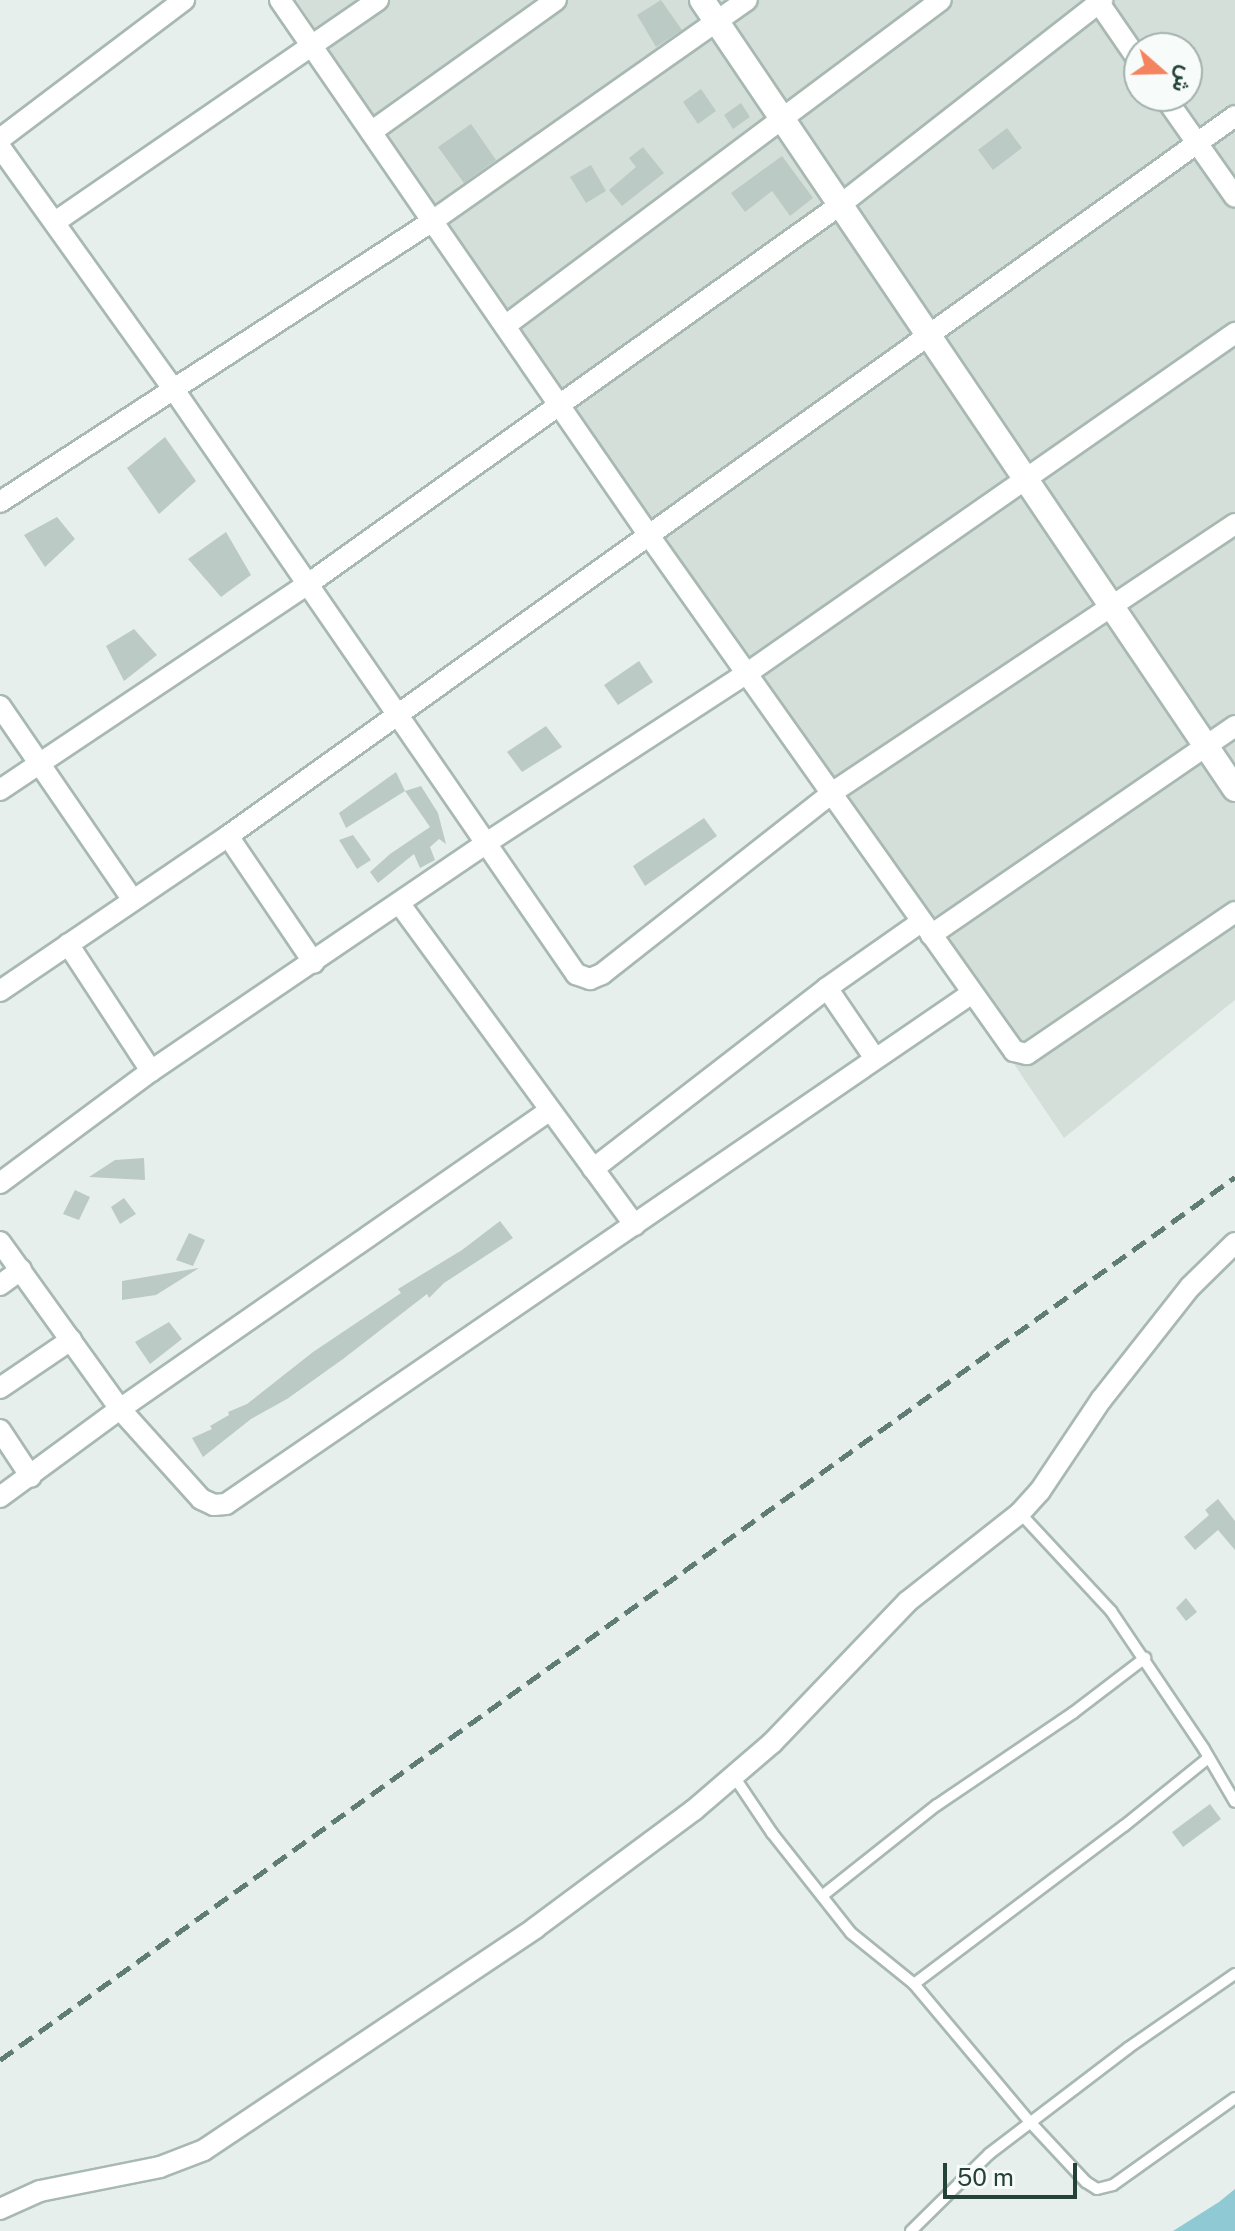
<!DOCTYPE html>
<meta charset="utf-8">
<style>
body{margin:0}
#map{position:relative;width:1235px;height:2231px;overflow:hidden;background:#e6efeb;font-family:"Public Sans",Vazirmatn,sans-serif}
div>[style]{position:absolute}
.built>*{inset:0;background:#d4dfda}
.water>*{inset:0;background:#8ec9d4}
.building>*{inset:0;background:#bbcac4}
.roads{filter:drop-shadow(2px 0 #a8b8b2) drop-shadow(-2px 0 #a8b8b2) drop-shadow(0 2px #a8b8b2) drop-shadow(0 -2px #a8b8b2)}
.service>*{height:10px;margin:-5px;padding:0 5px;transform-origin:5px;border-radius:5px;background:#fff}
.minor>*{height:20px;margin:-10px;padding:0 10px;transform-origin:10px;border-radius:10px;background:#fff}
.tertiary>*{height:24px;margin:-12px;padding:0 12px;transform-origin:12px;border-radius:12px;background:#fff}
.rail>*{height:5px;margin-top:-2.5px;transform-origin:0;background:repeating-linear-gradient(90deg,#5f7d75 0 16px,transparent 0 24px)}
span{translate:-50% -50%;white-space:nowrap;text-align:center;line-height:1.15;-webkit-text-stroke:7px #f7fbf9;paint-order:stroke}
.north{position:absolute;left:1123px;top:32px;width:80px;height:80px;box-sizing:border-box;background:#f7fbf9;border:2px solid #a3b1ad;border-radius:50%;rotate:110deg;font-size:22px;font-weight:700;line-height:32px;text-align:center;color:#24423a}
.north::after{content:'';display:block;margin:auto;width:28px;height:36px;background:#f4845f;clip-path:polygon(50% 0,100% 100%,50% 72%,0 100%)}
.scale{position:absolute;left:943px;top:2163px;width:134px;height:36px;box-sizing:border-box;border:4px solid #24423a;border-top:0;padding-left:10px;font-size:24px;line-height:28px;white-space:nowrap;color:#24423a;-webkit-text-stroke:6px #f7fbf9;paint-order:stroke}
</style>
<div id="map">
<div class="built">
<div style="clip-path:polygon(evenodd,296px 0,1235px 0,1235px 1000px,1064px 1138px,296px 0,1139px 48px,1187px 48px,1187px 96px,1139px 96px,1139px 48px)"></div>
</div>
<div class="water">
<div style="clip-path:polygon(1235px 2189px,1235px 2231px,1173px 2231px,1219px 2202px)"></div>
</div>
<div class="building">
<div style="clip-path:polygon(661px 0,682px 30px,656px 47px,637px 15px)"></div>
<div style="clip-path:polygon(701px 89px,716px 111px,698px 124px,683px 102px)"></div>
<div style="clip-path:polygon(741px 103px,750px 117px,733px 129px,724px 115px)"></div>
<div style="clip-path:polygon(471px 124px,496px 160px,464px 183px,438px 147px)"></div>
<div style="clip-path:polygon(1007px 128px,1022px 148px,993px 170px,978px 150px)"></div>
<div style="clip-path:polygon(643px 147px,664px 173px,622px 206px,609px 190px,636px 167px,629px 158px)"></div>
<div style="clip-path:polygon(782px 156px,813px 198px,790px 216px,772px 191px,745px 212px,731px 193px)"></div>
<div style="clip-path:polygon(591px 165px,606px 191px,586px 203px,570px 177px)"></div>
<div style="clip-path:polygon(165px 437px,196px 481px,159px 514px,127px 468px)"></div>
<div style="clip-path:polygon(57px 517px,75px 539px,45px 567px,24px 535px)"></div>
<div style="clip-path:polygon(226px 532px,251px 575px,221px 597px,188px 559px)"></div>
<div style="clip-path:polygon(134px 629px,157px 655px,124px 681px,106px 646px)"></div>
<div style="clip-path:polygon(639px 661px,653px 682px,618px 705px,604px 685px)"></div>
<div style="clip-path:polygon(546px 726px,562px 747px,522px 772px,507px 752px)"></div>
<div style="clip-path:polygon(396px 772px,405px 791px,346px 828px,339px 813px)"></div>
<div style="clip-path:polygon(421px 786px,438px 813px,446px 844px,439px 839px,430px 847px,435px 860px,420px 868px,414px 854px,378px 883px,370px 872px,390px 854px,430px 827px,405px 791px)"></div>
<div style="clip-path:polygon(704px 818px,717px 836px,645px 886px,633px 866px)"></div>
<div style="clip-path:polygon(353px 835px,371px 860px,357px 869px,339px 840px)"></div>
<div style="clip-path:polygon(144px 1158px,145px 1180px,89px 1177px,115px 1160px)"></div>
<div style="clip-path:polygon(75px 1190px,90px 1197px,79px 1220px,63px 1214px)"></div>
<div style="clip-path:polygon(124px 1198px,136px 1214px,120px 1224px,111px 1207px)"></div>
<div style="clip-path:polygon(500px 1221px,513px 1238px,444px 1283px,429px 1298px,427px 1294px,343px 1359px,287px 1399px,251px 1419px,203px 1457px,192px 1438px,212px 1429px,210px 1426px,229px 1415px,228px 1412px,247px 1404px,313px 1352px,401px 1293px,398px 1289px,462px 1250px)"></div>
<div style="clip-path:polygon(189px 1233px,205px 1240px,193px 1266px,176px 1260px)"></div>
<div style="clip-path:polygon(199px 1268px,156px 1295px,122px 1300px,122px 1281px)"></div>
<div style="clip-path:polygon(169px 1322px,182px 1339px,150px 1364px,135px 1342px)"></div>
<div style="clip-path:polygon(1218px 1499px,1235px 1521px,1235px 1550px,1218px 1530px,1195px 1550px,1184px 1537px,1209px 1515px,1205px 1510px)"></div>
<div style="clip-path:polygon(1186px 1598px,1197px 1612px,1186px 1621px,1176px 1608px)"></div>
<div style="clip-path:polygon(1210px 1804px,1221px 1819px,1183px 1847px,1172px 1832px)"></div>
</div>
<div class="roads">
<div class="service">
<div style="left:1020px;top:1513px;width:134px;rotate:47.1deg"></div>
<div style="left:1111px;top:1611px;width:166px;rotate:56deg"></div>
<div style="left:1204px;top:1749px;width:61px;rotate:59.7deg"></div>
<div style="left:733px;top:1775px;width:70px;rotate:56.1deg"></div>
<div style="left:772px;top:1833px;width:127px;rotate:51.7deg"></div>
<div style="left:851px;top:1933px;width:81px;rotate:39deg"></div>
<div style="left:914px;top:1984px;width:263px;rotate:-37deg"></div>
<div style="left:1124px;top:1826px;width:107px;rotate:-38.9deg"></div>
<div style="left:822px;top:1896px;width:147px;rotate:-38.4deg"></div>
<div style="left:937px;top:1805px;width:164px;rotate:-34.1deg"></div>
<div style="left:1073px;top:1713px;width:91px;rotate:-37.4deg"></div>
<div style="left:914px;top:1984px;width:180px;rotate:50deg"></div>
<div style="left:1030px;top:2122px;width:82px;rotate:47deg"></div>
<div style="left:1086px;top:2182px;width:13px;rotate:32deg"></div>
<div style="left:1097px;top:2189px;width:16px;rotate:-14deg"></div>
<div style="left:1113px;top:2185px;width:150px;rotate:-35.5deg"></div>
<div style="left:911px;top:2231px;width:110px;rotate:-44.6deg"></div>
<div style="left:989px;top:2154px;width:175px;rotate:-37.3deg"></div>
<div style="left:1128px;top:2048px;width:130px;rotate:-34.7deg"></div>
</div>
<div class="minor">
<div style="left:280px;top:0;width:652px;rotate:55.43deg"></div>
<div style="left:650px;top:537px;width:630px;rotate:54.69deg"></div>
<div style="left:1014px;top:1051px;width:13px;rotate:13deg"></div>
<div style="left:1027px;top:1054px;width:252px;rotate:-34.3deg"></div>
<div style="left:1097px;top:0;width:74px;rotate:55.5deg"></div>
<div style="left:1164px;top:96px;width:123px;rotate:54.9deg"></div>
<div style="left:371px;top:132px;width:227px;rotate:-35.5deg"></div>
<div style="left:0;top:139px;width:231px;rotate:-37.1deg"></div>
<div style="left:0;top:147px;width:295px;rotate:54.4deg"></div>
<div style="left:172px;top:387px;width:713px;rotate:55.46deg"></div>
<div style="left:576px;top:974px;width:15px;rotate:20deg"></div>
<div style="left:590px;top:979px;width:13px;rotate:-23deg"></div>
<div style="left:602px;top:974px;width:294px;rotate:-38.2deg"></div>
<div style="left:833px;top:792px;width:483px;rotate:-33.7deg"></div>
<div style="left:55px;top:222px;width:392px;rotate:-34.5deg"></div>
<div style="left:505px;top:326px;width:544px;rotate:-36.79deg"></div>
<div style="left:0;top:502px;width:514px;rotate:-33.01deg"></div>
<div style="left:431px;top:222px;width:386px;rotate:-35.1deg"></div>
<div style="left:0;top:706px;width:235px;rotate:55.6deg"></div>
<div style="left:0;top:790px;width:371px;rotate:-33.8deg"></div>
<div style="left:308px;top:584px;width:653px;rotate:-35.47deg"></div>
<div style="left:840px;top:205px;width:333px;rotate:-38deg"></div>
<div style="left:228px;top:836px;width:153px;rotate:55.9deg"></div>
<div style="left:399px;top:903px;width:399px;rotate:53.8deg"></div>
<div style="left:931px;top:935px;width:369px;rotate:-34.5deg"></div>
<div style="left:68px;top:944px;width:152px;rotate:56.8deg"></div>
<div style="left:827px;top:988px;width:83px;rotate:55.7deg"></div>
<div style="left:0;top:991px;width:276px;rotate:-34.2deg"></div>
<div style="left:228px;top:836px;width:1238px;rotate:-35.56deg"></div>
<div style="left:593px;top:1169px;width:296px;rotate:-37.7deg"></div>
<div style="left:827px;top:988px;width:115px;rotate:-35.1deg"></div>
<div style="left:0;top:1183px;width:188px;rotate:-36.6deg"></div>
<div style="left:151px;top:1071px;width:407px;rotate:-34.2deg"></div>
<div style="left:488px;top:842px;width:311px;rotate:-33.1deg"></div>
<div style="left:749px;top:672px;width:593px;rotate:-34.9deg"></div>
<div style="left:0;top:1242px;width:206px;rotate:54.3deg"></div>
<div style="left:120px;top:1409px;width:121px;rotate:48deg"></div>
<div style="left:201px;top:1499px;width:14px;rotate:25deg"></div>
<div style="left:214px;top:1505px;width:12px;rotate:-5deg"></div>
<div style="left:226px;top:1504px;width:904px;rotate:-34.41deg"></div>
<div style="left:0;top:1285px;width:26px;rotate:-36deg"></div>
<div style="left:0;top:1388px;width:86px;rotate:-34.1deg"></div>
<div style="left:0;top:1430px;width:56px;rotate:56.6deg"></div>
<div style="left:0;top:1497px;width:149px;rotate:-36.3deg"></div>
<div style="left:120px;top:1409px;width:522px;rotate:-34.79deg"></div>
<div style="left:0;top:2209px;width:44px;rotate:-24.2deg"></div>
<div style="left:40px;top:2191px;width:122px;rotate:-11.3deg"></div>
<div style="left:160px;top:2167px;width:47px;rotate:-21.1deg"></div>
<div style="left:204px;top:2150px;width:399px;rotate:-33.8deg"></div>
<div style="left:535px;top:1928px;width:198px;rotate:-36.6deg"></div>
<div style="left:694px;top:1810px;width:103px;rotate:-40.7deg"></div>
<div style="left:772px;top:1743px;width:195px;rotate:-46.2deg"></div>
<div style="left:907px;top:1602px;width:144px;rotate:-38.2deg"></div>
<div style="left:1020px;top:1513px;width:30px;rotate:-48deg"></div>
<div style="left:1040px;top:1491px;width:110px;rotate:-56.2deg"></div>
<div style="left:1101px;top:1400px;width:144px;rotate:-51.8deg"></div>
<div style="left:1190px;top:1287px;width:63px;rotate:-44.4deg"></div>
</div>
<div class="tertiary">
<div style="left:702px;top:0;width:952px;rotate:55.96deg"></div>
</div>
</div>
<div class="rail">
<div style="left:0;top:2060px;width:1518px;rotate:-35.56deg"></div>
</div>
<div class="north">ش</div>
<div class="scale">50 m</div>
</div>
